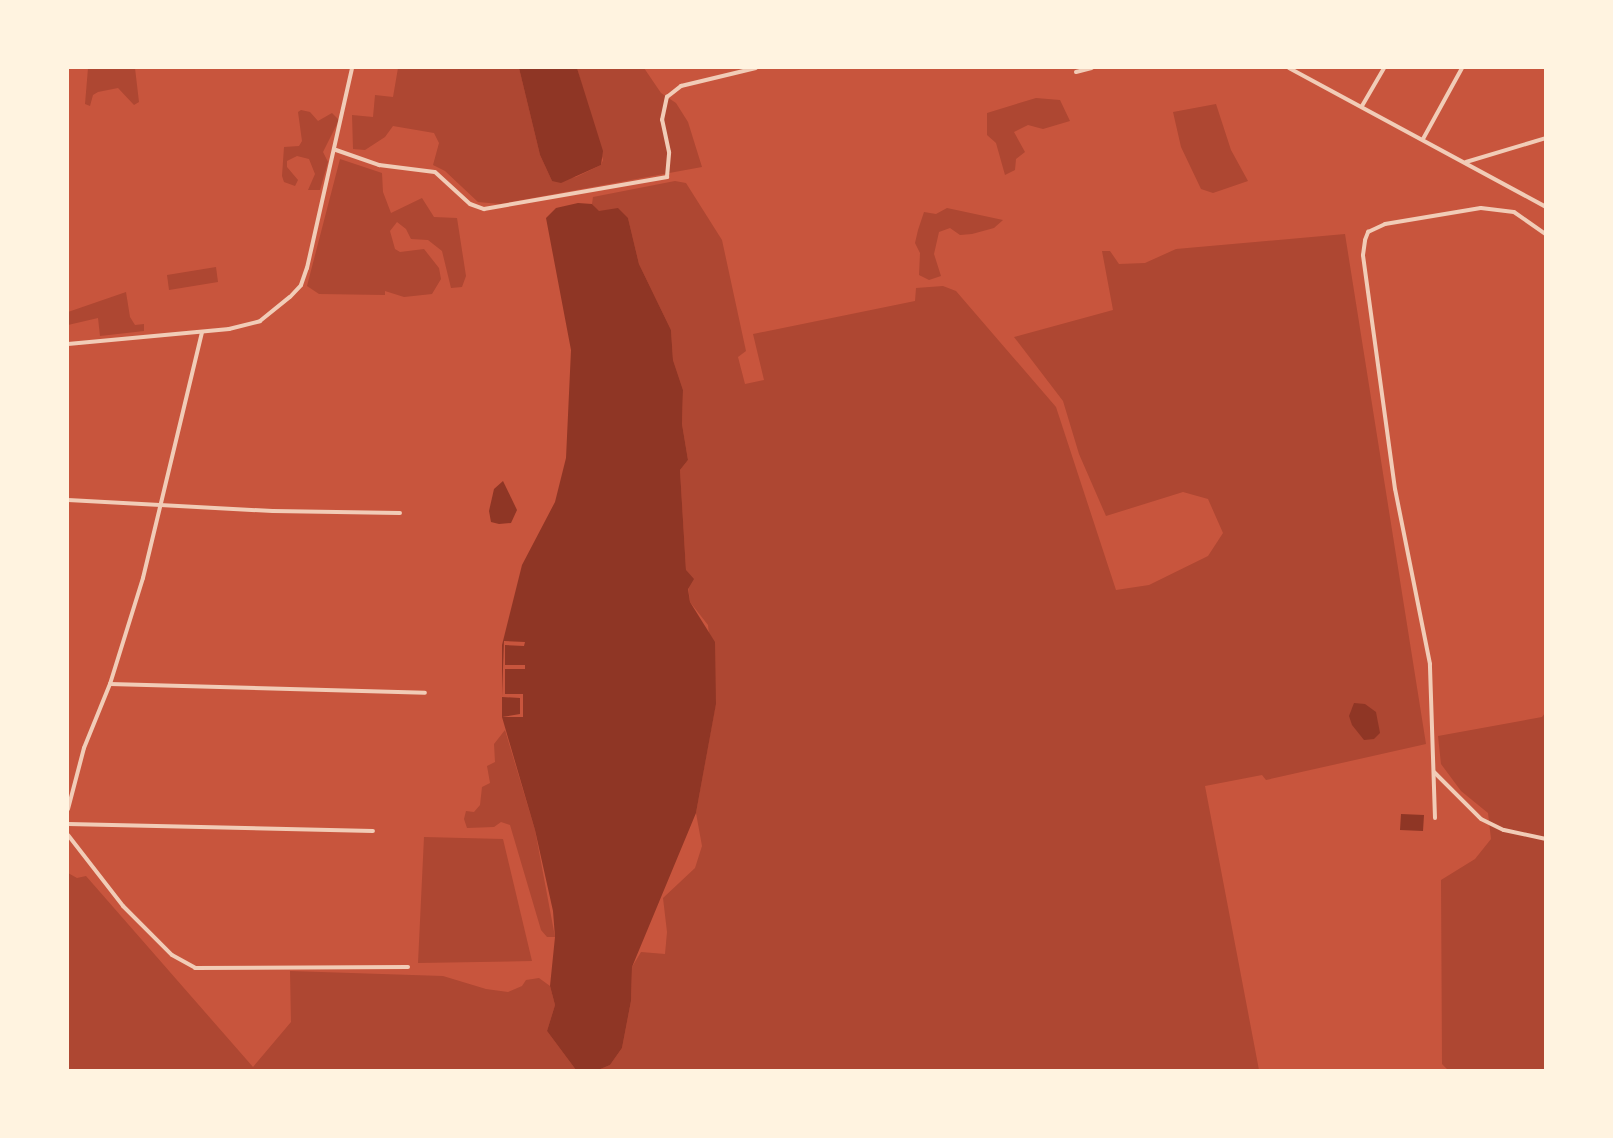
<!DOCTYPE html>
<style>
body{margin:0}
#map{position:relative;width:1613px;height:1138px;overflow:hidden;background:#c8553d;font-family:"PT Serif",serif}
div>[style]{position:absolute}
.green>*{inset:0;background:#ae4732}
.water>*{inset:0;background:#8f3625}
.pier>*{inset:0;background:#c8553d}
.minor>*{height:4px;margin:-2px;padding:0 2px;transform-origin:2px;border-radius:2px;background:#f1ccb7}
span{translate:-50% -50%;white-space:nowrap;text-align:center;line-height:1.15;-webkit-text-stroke:4.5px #fff3e0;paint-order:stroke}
.frame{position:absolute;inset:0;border:69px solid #fff3e0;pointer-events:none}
</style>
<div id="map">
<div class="green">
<div style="clip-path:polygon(88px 68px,135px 68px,139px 102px,134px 105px,118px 88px,98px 92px,93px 95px,90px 106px,85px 104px)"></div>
<div style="clip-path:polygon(398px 68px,519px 68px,540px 155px,552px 181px,576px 177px,601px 165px,603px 160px,577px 68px,644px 68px,661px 93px,676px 103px,688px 122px,702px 167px,500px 204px,478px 202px,445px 171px,433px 165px,439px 143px,434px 133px,393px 126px,385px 137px,365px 150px,353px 149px,352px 115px,373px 117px,375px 95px,393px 97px)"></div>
<div style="clip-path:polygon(1036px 98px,1060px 100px,1070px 121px,1043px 129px,1028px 125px,1014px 132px,1025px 152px,1016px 159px,1015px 170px,1005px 175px,996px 143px,987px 135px,987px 113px)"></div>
<div style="clip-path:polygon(1216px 104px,1231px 150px,1248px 181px,1213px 193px,1201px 189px,1181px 147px,1173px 112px)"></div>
<div style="clip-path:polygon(301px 110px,310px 112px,318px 121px,332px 113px,339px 120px,323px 152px,328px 162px,320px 190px,308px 190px,315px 174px,309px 159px,297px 156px,287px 161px,287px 167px,298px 180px,295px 186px,284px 182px,282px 176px,284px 147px,299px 146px,302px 141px,298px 112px)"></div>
<div style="clip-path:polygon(340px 159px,382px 173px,383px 192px,391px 213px,422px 198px,434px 217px,457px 218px,466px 276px,462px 287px,451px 288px,442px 251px,428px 240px,411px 239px,406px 229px,397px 222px,390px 231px,395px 249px,400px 252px,424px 249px,439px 268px,441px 279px,432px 294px,404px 297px,385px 291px,385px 295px,319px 294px,307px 286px)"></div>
<div style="clip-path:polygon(675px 181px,686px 183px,722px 240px,746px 351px,738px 357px,745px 384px,764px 380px,753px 334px,915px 301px,916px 288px,943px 286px,956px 291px,1056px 407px,1116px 590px,1149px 585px,1208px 556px,1223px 533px,1208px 499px,1183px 492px,1106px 516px,1079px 454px,1063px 401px,1014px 337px,1113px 310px,1102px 251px,1110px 251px,1119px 264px,1145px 263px,1176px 249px,1345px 234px,1426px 744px,1266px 780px,1262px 775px,1205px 786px,1259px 1070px,598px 1070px,610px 1065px,622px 1048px,631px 1001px,632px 967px,641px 952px,665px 954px,667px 932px,663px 898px,695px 868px,702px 846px,696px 813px,716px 703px,708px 625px,690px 602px,686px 570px,680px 470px,688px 460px,682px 424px,683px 390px,673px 360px,671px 330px,639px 264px,628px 218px,599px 212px,592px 204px,593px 197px)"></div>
<div style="clip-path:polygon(947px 208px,1003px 220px,994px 228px,972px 234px,960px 235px,950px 228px,939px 232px,934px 254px,941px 276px,929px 280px,919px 275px,920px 253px,915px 243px,918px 230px,924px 212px,936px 214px)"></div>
<div style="clip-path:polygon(216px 267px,218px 282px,169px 290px,167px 275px)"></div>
<div style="clip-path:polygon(126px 292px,130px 317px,135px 325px,144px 324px,144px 331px,100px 336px,98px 318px,68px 325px,68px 312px)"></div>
<div style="clip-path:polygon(1545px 713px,1545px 1070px,1448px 1070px,1442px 1064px,1441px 880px,1475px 859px,1491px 839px,1488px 813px,1461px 791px,1441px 764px,1438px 736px,1542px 717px)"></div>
<div style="clip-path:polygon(505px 730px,535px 830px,555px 937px,547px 937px,541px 930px,510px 825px,501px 822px,494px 827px,467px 828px,464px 819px,466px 811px,474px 812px,480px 805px,482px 787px,490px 783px,487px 766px,495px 762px,494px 744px)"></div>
<div style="clip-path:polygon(424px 837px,503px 839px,532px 961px,418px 963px)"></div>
<div style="clip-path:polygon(68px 873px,77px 878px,86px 876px,253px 1067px,291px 1022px,290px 971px,443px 976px,486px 989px,508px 992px,522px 986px,526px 980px,539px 978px,550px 986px,555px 1005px,547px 1031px,576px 1070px,68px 1070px)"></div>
</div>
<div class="water">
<div style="clip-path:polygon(519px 68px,577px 68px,603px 151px,601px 165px,561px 183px,552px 181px,540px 155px)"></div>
<div style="clip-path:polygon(578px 203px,592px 204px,599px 211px,618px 208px,628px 218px,639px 264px,671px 330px,673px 360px,683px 390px,682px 424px,688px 460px,680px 470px,686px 570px,694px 579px,688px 589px,690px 602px,715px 642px,716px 704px,696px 813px,632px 967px,631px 1001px,622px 1048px,610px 1065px,598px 1070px,576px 1070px,547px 1031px,555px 1005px,550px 986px,555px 937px,553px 911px,535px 830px,502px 717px,502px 645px,522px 565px,555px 502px,566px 458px,571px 350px,546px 218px,556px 208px)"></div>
<div style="clip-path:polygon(503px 481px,517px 510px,511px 523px,499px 524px,491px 522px,489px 511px,494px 489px)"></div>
<div style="clip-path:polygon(1354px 703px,1365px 704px,1376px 712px,1380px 733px,1374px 739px,1364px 740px,1352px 725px,1349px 716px)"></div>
<div style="clip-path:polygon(1401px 814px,1424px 815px,1423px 831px,1400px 830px)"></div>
</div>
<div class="pier">
<div style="clip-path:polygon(504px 641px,525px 642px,524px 646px,505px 645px,505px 665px,525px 665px,525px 669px,505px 669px,505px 694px,523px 694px,523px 717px,502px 717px,520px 714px,520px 698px,502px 697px)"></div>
</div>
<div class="minor">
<div style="left:1289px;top:68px;width:292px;rotate:28.4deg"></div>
<div style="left:1076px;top:72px;width:16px;rotate:-14deg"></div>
<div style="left:1362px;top:106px;width:44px;rotate:-59.9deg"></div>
<div style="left:1423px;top:139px;width:81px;rotate:-61.2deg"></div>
<div style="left:336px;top:150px;width:46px;rotate:19.2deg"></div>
<div style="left:379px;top:165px;width:56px;rotate:7.1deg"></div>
<div style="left:435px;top:172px;width:47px;rotate:42.4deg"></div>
<div style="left:470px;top:204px;width:15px;rotate:20deg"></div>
<div style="left:484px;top:209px;width:186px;rotate:-9.9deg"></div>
<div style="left:667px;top:177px;width:25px;rotate:-85deg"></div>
<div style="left:669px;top:152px;width:33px;rotate:-102deg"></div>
<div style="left:662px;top:120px;width:24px;rotate:-78deg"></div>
<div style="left:667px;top:97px;width:18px;rotate:-38deg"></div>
<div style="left:681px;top:86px;width:77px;rotate:-13.5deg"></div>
<div style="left:1466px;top:162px;width:84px;rotate:-16.7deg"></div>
<div style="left:68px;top:344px;width:162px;rotate:-5.3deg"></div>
<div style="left:229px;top:329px;width:32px;rotate:-14deg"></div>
<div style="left:260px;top:321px;width:38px;rotate:-39deg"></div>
<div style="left:290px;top:297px;width:16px;rotate:-47deg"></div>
<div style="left:301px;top:285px;width:18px;rotate:-71deg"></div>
<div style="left:307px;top:268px;width:205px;rotate:-77.3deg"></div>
<div style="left:68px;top:500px;width:205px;rotate:3.1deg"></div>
<div style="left:273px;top:511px;width:127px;rotate:0.9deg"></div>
<div style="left:110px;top:684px;width:315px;rotate:1.6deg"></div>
<div style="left:1434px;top:772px;width:66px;rotate:45deg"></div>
<div style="left:1481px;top:819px;width:25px;rotate:26deg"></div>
<div style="left:1504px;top:830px;width:43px;rotate:12.1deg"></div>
<div style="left:68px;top:809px;width:63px;rotate:-75.3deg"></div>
<div style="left:84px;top:748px;width:69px;rotate:-67.9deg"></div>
<div style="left:110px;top:684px;width:111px;rotate:-72.7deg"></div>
<div style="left:143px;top:578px;width:253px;rotate:-76.5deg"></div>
<div style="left:1435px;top:818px;width:154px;rotate:-91.9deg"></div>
<div style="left:1430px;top:664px;width:178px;rotate:-101.3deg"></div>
<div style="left:1395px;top:489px;width:236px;rotate:-97.8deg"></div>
<div style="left:1363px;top:255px;width:15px;rotate:-82deg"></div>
<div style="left:1365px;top:240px;width:9px;rotate:-69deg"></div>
<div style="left:1368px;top:232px;width:19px;rotate:-25deg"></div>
<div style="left:1385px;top:224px;width:97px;rotate:-9.5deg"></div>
<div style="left:1481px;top:208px;width:33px;rotate:7deg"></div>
<div style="left:1514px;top:212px;width:39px;rotate:35deg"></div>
<div style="left:68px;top:824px;width:305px;rotate:1.3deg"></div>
<div style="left:68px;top:835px;width:90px;rotate:52.2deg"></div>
<div style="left:123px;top:906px;width:69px;rotate:45deg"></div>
<div style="left:172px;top:955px;width:26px;rotate:29deg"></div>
<div style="left:195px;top:968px;width:213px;rotate:-0.3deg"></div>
</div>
<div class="frame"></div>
</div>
